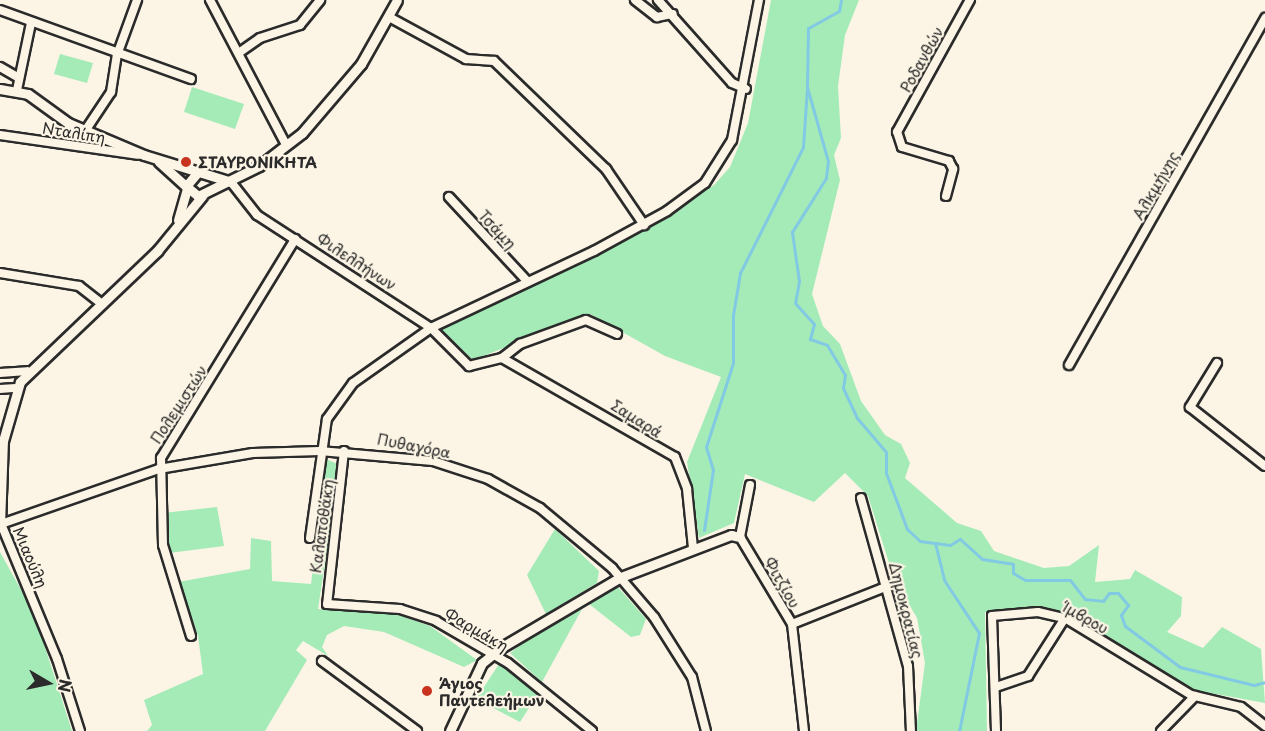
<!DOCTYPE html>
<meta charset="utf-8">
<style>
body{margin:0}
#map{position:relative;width:1265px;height:731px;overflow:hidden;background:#fcf5e5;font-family:"Playpen Sans",sans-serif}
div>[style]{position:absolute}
.green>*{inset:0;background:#a5ebb8}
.stream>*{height:3px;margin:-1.5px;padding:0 1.5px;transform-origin:1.5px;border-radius:1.5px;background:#82c9e3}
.roads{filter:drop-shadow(2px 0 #2b2b2b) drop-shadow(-2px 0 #2b2b2b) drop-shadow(0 2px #2b2b2b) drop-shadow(0 -2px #2b2b2b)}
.minor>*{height:8px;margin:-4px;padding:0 4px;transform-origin:4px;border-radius:4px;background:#fcf5e5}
.tertiary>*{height:9px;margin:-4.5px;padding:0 4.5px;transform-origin:4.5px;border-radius:4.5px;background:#fcf5e5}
.dots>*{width:16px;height:16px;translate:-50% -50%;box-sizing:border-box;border:3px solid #fcf5e5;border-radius:50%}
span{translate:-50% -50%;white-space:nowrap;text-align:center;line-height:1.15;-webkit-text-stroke:4.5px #fcf5e5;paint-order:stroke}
.street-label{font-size:15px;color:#2b2b2b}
.poi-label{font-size:15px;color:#2b2b2b;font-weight:700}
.left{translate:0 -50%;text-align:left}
.north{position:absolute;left:18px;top:653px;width:60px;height:60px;-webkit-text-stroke:4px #fcf5e5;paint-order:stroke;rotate:99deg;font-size:16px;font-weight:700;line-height:24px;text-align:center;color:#2b2b2b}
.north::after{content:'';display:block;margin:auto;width:21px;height:27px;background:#2b2b2b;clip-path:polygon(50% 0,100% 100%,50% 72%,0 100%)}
</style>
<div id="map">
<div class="green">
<div style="clip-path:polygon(771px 0,859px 0,845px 35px,838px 86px,841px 138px,834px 155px,840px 180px,812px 294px,823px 326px,840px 344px,861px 401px,885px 435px,901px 444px,910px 463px,905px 478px,957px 523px,981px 531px,994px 551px,1044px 568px,1069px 566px,1099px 545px,1095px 582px,1130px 579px,1135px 570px,1182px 597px,1181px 616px,1167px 632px,1203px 648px,1222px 627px,1261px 649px,1265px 703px,1194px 690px,1046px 608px,985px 612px,987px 731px,916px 731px,925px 663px,917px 618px,894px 579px,868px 496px,845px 473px,814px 502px,745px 474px,734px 523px,699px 538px,687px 462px,721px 377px,665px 356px,590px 314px,473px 360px,439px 330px,635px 236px,714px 185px,730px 167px,748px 123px)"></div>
<div style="clip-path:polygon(60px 54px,93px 63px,87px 83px,54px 74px)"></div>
<div style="clip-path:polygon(192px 87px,244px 104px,235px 129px,184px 112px)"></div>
<div style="clip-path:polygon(326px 459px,340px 465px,318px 609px,396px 614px,430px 626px,477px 660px,464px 667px,384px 632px,344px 626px,327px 635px,322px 647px,328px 656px,303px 641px,296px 650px,307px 660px,265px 731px,147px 731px,152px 725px,144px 700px,203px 674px,198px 636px,178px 582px,250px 569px,251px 538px,271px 541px,272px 581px,311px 584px)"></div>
<div style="clip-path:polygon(217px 507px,224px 546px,169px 553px,163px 513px)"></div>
<div style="clip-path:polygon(555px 529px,599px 571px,597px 583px,546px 614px,527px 575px)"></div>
<div style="clip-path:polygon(0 552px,34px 613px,72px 731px,0 731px)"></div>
<div style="clip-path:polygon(617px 586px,646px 619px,640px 635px,631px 637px,589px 604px)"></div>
<div style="clip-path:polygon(582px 609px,542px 682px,510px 653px,530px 638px)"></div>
<div style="clip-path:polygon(499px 664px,538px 694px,520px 722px,476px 699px)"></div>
</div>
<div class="stream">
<div style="left:841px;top:0;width:11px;rotate:100deg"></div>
<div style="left:839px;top:11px;width:35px;rotate:151deg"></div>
<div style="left:808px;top:28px;width:59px;rotate:91deg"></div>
<div style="left:807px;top:87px;width:77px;rotate:74.2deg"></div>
<div style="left:828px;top:161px;width:17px;rotate:97deg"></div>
<div style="left:826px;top:178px;width:64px;rotate:122.2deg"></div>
<div style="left:792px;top:232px;width:49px;rotate:81.9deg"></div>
<div style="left:799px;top:281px;width:22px;rotate:100deg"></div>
<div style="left:795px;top:303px;width:28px;rotate:48deg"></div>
<div style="left:814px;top:324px;width:16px;rotate:105deg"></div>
<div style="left:810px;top:339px;width:18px;rotate:19deg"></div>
<div style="left:827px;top:345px;width:35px;rotate:59deg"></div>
<div style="left:845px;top:375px;width:13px;rotate:99deg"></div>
<div style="left:843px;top:388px;width:33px;rotate:65deg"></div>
<div style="left:857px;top:418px;width:45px;rotate:49.5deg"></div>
<div style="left:886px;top:452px;width:21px;rotate:90deg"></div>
<div style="left:886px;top:473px;width:60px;rotate:69.4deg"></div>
<div style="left:907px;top:529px;width:18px;rotate:43deg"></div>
<div style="left:920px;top:541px;width:15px;rotate:8deg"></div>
<div style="left:935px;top:543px;width:38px;rotate:76deg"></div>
<div style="left:944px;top:580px;width:64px;rotate:56.6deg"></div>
<div style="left:979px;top:633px;width:100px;rotate:101.5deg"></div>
<div style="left:704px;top:530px;width:61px;rotate:-81.5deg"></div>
<div style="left:713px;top:470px;width:24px;rotate:-107deg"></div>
<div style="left:706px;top:447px;width:88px;rotate:-72.2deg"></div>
<div style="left:733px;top:363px;width:48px;rotate:-90deg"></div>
<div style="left:733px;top:315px;width:43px;rotate:-80.5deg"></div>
<div style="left:740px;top:273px;width:141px;rotate:-63.4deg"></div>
<div style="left:803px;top:147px;width:59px;rotate:-86.1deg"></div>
<div style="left:935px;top:543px;width:15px;rotate:8deg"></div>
<div style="left:950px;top:545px;width:12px;rotate:-31deg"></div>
<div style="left:960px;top:539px;width:30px;rotate:42deg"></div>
<div style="left:982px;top:559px;width:31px;rotate:9deg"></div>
<div style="left:1013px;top:564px;width:9px;rotate:90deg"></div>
<div style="left:1013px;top:573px;width:14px;rotate:30deg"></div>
<div style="left:1025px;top:580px;width:45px"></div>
<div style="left:1070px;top:580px;width:24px;rotate:52deg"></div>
<div style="left:1085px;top:599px;width:18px;rotate:6deg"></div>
<div style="left:1103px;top:601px;width:10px;rotate:-53deg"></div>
<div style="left:1109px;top:593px;width:9px"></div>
<div style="left:1118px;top:593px;width:16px;rotate:50deg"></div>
<div style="left:1128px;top:605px;width:12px;rotate:125deg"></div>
<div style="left:1121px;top:615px;width:12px;rotate:70deg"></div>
<div style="left:1125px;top:626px;width:69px;rotate:36.7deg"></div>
<div style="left:1180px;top:667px;width:76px;rotate:13.7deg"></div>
<div style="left:1254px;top:685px;width:11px;rotate:-15deg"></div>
</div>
<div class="roads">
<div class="minor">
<div style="left:210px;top:0;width:164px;rotate:62.3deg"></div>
<div style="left:635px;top:0;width:28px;rotate:38deg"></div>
<div style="left:657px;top:17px;width:16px;rotate:-11deg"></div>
<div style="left:658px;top:0;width:111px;rotate:48.3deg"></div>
<div style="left:732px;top:83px;width:15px;rotate:23deg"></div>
<div style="left:0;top:10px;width:203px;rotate:19.9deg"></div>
<div style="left:389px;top:17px;width:88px;rotate:28.6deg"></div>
<div style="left:466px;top:59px;width:28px;rotate:4deg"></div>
<div style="left:494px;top:61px;width:156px;rotate:44deg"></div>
<div style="left:606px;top:169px;width:68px;rotate:55.8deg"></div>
<div style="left:240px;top:52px;width:24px;rotate:-35deg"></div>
<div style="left:260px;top:38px;width:42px;rotate:-18deg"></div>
<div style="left:300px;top:25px;width:32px;rotate:-51deg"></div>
<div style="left:0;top:67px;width:22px;rotate:30deg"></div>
<div style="left:17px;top:90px;width:68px;rotate:-78.2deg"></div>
<div style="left:85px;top:131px;width:47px;rotate:-56.3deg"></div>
<div style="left:111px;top:92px;width:37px;rotate:-81deg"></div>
<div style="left:117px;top:55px;width:59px;rotate:-70deg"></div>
<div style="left:0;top:135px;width:139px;rotate:8.2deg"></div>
<div style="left:231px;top:182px;width:42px;rotate:51.8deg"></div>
<div style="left:257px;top:215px;width:207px;rotate:33deg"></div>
<div style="left:431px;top:328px;width:54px;rotate:45deg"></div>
<div style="left:469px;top:366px;width:34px;rotate:-14deg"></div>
<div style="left:502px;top:358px;width:23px;rotate:-38deg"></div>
<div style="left:520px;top:344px;width:70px;rotate:-20deg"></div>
<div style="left:586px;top:320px;width:34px;rotate:24deg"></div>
<div style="left:946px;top:196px;width:28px;rotate:-75deg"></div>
<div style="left:953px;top:169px;width:9px;rotate:-117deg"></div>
<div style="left:949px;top:161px;width:49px;rotate:-163.4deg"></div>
<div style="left:902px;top:147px;width:16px;rotate:-108deg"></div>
<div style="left:897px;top:132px;width:151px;rotate:-61.1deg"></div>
<div style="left:449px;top:197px;width:115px;rotate:47.1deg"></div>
<div style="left:0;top:273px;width:80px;rotate:9.3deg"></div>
<div style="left:79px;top:286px;width:28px;rotate:38deg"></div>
<div style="left:502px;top:358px;width:199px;rotate:29.8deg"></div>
<div style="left:675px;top:457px;width:34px;rotate:69deg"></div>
<div style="left:687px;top:489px;width:59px;rotate:84.2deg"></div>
<div style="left:1217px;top:363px;width:52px;rotate:121.5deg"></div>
<div style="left:1190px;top:407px;width:95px;rotate:38.2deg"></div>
<div style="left:1069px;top:365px;width:399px;rotate:-60.5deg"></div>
<div style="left:0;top:373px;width:27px;rotate:-4deg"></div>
<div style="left:0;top:389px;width:16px;rotate:-4deg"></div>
<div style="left:344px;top:451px;width:154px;rotate:96.3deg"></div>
<div style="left:327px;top:604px;width:73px;rotate:3.9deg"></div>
<div style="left:400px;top:609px;width:38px;rotate:18deg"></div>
<div style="left:436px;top:621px;width:83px;rotate:30.3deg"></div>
<div style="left:508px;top:663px;width:108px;rotate:39deg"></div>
<div style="left:750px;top:485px;width:53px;rotate:100.9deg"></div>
<div style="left:740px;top:537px;width:101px;rotate:59.1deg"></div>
<div style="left:792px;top:624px;width:108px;rotate:83.6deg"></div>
<div style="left:861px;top:498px;width:174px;rotate:74.4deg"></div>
<div style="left:908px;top:666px;width:65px;rotate:87.4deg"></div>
<div style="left:310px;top:538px;width:120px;rotate:-81.9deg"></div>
<div style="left:327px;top:419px;width:44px;rotate:-54.2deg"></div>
<div style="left:353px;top:383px;width:95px;rotate:-35.2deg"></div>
<div style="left:431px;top:328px;width:180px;rotate:-25.3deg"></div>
<div style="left:594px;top:251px;width:83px;rotate:-28.7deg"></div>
<div style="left:667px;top:211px;width:47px;rotate:-36.4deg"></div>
<div style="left:705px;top:183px;width:51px;rotate:-57.9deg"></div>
<div style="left:732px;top:140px;width:143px;rotate:-79.1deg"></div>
<div style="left:792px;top:624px;width:103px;rotate:-21.6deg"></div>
<div style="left:191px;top:636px;width:95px;rotate:-107.1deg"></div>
<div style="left:163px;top:545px;width:87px;rotate:-91.3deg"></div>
<div style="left:161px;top:458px;width:257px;rotate:-58.5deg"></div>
<div style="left:322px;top:661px;width:118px;rotate:36.4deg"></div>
<div style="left:996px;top:687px;width:34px;rotate:-19deg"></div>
<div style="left:1028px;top:676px;width:69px;rotate:-57.5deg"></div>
<div style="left:80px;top:731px;width:76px;rotate:-107.7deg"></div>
<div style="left:57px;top:659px;width:146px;rotate:-112.5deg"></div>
<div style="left:1px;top:524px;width:167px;rotate:-19.2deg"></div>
<div style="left:159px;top:469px;width:95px;rotate:-9.7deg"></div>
<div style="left:253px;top:453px;width:67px;rotate:-1.7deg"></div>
<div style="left:320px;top:451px;width:113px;rotate:5.1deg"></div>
<div style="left:433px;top:461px;width:58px;rotate:18.1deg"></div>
<div style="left:488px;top:479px;width:60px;rotate:29.1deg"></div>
<div style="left:540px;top:508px;width:94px;rotate:39.8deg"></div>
<div style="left:612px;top:568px;width:65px;rotate:49.4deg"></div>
<div style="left:654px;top:617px;width:71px;rotate:57.7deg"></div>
<div style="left:692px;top:677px;width:56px;rotate:75.5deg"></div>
<div style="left:996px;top:731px;width:115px;rotate:-92deg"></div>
<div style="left:992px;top:616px;width:46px;rotate:-5deg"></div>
<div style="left:1038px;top:612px;width:28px;rotate:13deg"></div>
<div style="left:1065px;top:618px;width:148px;rotate:31.4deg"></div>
<div style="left:1191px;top:695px;width:51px;rotate:13.5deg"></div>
<div style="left:1241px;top:707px;width:31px;rotate:38deg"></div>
<div style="left:1161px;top:731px;width:49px;rotate:-45.8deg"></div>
</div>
<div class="tertiary">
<div style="left:0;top:89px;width:28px;rotate:10deg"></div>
<div style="left:28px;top:94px;width:49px;rotate:35.9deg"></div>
<div style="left:68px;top:123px;width:82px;rotate:22.8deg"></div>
<div style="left:144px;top:155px;width:91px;rotate:17.2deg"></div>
<div style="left:159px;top:162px;width:36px;rotate:42deg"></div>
<div style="left:197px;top:173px;width:17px;rotate:130deg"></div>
<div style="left:186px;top:186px;width:16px;rotate:40deg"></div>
<div style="left:198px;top:196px;width:68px;rotate:-26.2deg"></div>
<div style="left:259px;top:166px;width:54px;rotate:-37.5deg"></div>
<div style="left:302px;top:133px;width:91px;rotate:-49.5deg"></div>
<div style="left:361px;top:64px;width:73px;rotate:-60.6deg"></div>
<div style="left:178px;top:220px;width:32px;rotate:-74deg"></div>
<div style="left:0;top:525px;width:84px;rotate:-88deg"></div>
<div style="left:3px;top:441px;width:61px;rotate:-73.9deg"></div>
<div style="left:20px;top:382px;width:190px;rotate:-43.7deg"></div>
<div style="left:157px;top:251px;width:71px;rotate:-50.7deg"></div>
<div style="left:450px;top:731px;width:75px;rotate:-64.8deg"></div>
<div style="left:482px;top:663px;width:26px;rotate:-39deg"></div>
<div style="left:502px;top:647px;width:138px;rotate:-30.5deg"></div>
<div style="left:621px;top:577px;width:118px;rotate:-20.9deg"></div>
<div style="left:731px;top:535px;width:9px;rotate:13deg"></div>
</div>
</div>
<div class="dots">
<div style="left:186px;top:162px;background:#c8321e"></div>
<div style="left:427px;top:691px;background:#c8321e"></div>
</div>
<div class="street-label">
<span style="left:921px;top:59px;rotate:-61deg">Ροδανθών</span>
<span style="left:74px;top:132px;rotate:9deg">Νταλίπη</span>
<span style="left:1155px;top:185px;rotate:-60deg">Αλκμήνης</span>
<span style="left:498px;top:229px;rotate:47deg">Τσάμη</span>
<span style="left:357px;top:261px;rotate:33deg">Φιλελλήνων</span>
<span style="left:178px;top:404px;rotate:-57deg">Πολεμιστών</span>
<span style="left:637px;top:418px;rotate:32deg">Σαμαρά</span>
<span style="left:414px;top:445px;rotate:11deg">Πυθαγόρα</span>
<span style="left:321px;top:526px;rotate:-82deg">Καλαποθάκη</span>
<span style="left:31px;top:557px;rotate:67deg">Μιαούλη</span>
<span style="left:783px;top:582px;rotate:60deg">Φιτζίου</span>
<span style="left:907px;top:610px;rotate:76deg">Δημοκρατίας</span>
<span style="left:1086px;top:617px;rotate:29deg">Ίμβρου</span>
<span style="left:477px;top:629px;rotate:30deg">Φαρμάκη</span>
</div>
<div class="poi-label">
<span class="left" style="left:198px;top:162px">ΣΤΑΥΡΟΝΙΚΗΤΑ</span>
<span class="left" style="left:439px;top:691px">Άγιος<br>Παντελεήμων</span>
</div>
<div class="north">N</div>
</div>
